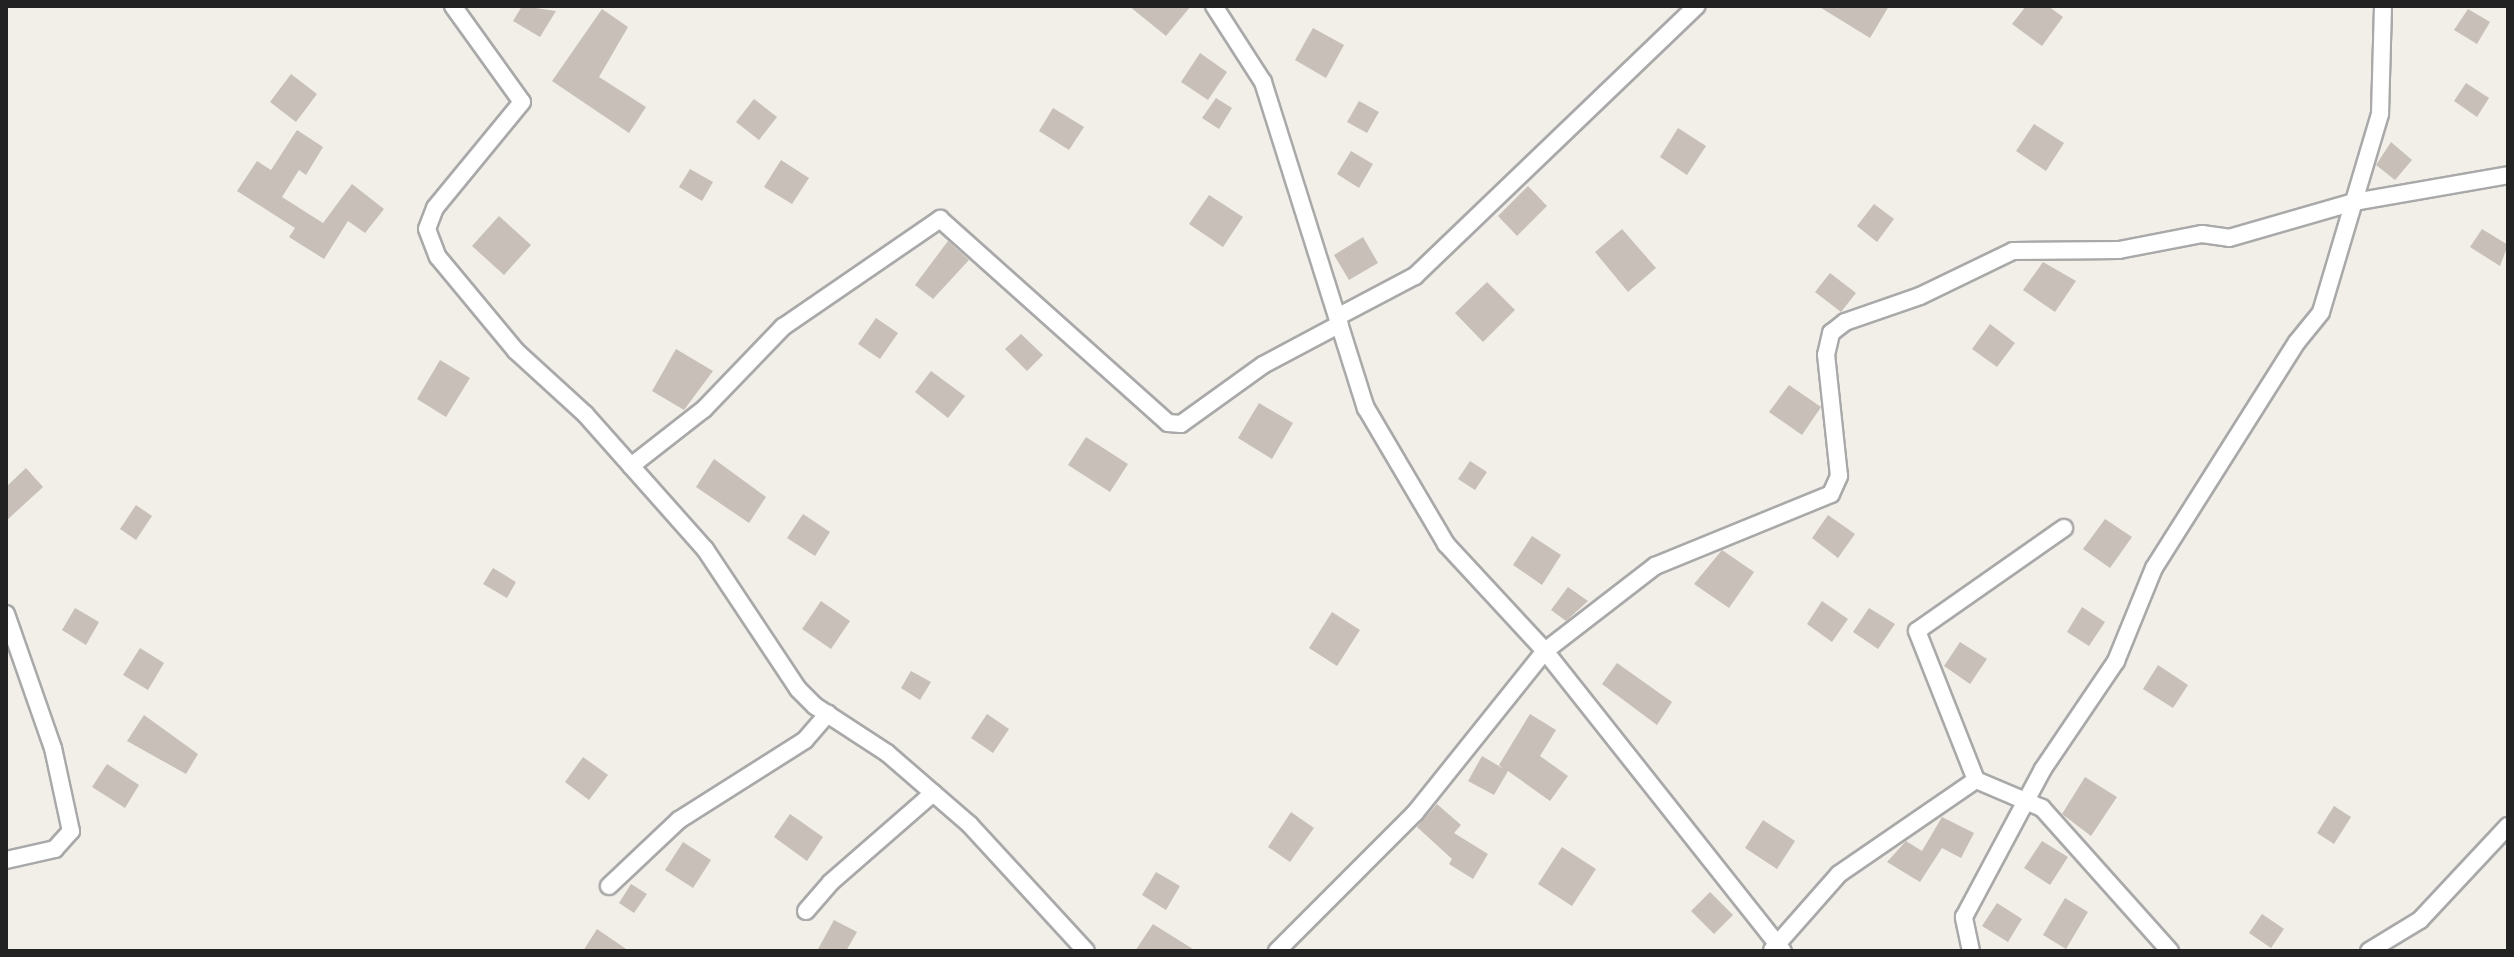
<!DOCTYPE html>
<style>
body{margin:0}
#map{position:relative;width:2514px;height:957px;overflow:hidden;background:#f2efe9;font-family:"Space Grotesk",sans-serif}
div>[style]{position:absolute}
.building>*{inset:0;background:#c7bfb8}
.roads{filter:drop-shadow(2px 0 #a9a9a9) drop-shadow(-2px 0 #a9a9a9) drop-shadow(0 2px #a9a9a9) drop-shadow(0 -2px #a9a9a9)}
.minor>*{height:16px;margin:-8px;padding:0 8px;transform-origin:8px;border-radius:8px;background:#fff}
span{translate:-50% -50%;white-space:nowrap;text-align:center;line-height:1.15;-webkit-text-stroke:6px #fff;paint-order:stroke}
.frame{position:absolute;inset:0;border:8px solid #222;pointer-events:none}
</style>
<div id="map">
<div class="building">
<div style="clip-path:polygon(522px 6px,556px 11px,540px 37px,513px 21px)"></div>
<div style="clip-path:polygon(1129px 6px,1191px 6px,1166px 36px)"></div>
<div style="clip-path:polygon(1818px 6px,1889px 6px,1870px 38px)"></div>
<div style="clip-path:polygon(2026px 6px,2048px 6px,2063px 17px,2042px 46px,2012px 24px)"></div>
<div style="clip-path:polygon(602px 9px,628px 27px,599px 77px,646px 107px,629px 133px,552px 81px)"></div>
<div style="clip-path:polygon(2468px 9px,2490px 22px,2477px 44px,2454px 30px)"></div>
<div style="clip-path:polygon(1313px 28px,1344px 45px,1326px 78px,1295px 60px)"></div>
<div style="clip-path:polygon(1200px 53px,1227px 72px,1208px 100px,1181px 82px)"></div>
<div style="clip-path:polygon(291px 74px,317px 94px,296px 122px,270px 102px)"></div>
<div style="clip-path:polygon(2466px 83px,2489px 98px,2477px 117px,2454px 101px)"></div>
<div style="clip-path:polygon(1216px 98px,1232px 108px,1219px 129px,1202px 118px)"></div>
<div style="clip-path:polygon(754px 99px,777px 117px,759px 140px,736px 122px)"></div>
<div style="clip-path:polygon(1359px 101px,1379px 112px,1367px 133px,1347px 122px)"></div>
<div style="clip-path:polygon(1053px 108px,1084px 127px,1069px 150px,1039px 131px)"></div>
<div style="clip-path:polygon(2034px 124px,2064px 143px,2046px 171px,2016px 151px)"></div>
<div style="clip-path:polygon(1678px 128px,1706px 146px,1687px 175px,1660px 157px)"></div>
<div style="clip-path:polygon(297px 130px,323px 147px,306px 175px,299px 170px,282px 197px,323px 223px,352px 184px,384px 209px,365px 233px,348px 221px,324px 259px,289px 237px,295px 228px,237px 191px,257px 161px,271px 170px)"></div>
<div style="clip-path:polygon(2391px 142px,2412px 160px,2395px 180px,2376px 165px)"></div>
<div style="clip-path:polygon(1351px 151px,1373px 164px,1359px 188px,1337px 174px)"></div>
<div style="clip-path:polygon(781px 160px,809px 178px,792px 204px,764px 187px)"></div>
<div style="clip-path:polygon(690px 169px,713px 182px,702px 201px,679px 187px)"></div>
<div style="clip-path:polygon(1528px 186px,1547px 206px,1517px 236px,1498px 216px)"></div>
<div style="clip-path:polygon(1209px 195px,1243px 217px,1223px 247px,1189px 224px)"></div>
<div style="clip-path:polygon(1874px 204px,1894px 219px,1877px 242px,1857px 226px)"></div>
<div style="clip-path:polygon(499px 216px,531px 245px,504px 275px,472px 246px)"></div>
<div style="clip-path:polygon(1622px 229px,1656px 268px,1628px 292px,1595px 252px)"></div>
<div style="clip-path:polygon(2482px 229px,2508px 245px,2500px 266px,2470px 247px)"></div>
<div style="clip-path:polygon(1363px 237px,1378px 263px,1349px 280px,1334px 255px)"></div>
<div style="clip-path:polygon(948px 241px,969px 260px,933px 299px,915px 285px)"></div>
<div style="clip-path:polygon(2043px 262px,2076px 281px,2055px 312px,2023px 290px)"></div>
<div style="clip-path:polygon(1830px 273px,1856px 293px,1841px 312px,1815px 292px)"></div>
<div style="clip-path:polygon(1487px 282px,1515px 310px,1483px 342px,1455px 313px)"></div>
<div style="clip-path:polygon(876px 318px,898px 333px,880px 359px,858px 344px)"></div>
<div style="clip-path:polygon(1990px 324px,2015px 343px,1997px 367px,1972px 349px)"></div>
<div style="clip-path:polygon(1021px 334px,1043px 355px,1027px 371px,1005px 349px)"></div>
<div style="clip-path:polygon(676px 349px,713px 371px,684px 410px,652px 391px)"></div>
<div style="clip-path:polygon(440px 360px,470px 378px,446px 417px,417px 399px)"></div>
<div style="clip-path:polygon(931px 371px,965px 396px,948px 418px,915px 392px)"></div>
<div style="clip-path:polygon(1789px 385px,1821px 407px,1802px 435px,1769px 412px)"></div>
<div style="clip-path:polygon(1259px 403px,1293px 423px,1272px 459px,1238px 438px)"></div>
<div style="clip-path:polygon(1086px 437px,1128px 464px,1110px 492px,1068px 465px)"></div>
<div style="clip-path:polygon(714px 459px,766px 497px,749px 523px,696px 487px)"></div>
<div style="clip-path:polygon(1470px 461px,1487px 472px,1475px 490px,1458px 479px)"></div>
<div style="clip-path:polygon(26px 468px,43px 487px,6px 521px,6px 487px)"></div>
<div style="clip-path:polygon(136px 505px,152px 516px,136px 540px,120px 529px)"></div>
<div style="clip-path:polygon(803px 514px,830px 532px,815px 556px,787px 538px)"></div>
<div style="clip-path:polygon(1828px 515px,1855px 534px,1838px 558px,1812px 538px)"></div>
<div style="clip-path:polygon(2105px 519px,2132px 537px,2110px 568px,2083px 549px)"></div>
<div style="clip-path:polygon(1532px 536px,1561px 555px,1542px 585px,1513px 565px)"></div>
<div style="clip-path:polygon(1722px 550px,1754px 572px,1729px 608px,1694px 584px)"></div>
<div style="clip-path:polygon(493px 568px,516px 582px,507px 598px,483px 584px)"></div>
<div style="clip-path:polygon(1568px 587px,1588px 601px,1566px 621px,1551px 610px)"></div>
<div style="clip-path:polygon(821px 601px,850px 621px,831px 649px,802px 629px)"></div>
<div style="clip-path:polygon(1822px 601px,1848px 619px,1832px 642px,1807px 624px)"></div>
<div style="clip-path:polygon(2082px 607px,2105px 622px,2089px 646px,2067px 632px)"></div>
<div style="clip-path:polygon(75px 608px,99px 622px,86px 645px,62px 630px)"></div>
<div style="clip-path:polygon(1869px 608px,1895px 624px,1878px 649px,1853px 632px)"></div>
<div style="clip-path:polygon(1332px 612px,1360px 630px,1337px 666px,1309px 648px)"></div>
<div style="clip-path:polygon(1960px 642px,1987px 659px,1970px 684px,1944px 666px)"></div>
<div style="clip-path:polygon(140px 648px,164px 663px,148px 690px,123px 675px)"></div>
<div style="clip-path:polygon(1617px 663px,1672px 702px,1657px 725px,1602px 684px)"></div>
<div style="clip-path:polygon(2158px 665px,2188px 685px,2173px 708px,2143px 689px)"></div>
<div style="clip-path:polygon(911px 671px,931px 682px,920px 700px,901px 688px)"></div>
<div style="clip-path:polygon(987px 714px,1009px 729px,993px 753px,971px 738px)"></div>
<div style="clip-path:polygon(1530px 714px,1556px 730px,1540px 756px,1568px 776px,1550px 801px,1508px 771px,1494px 795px,1468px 781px,1482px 756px,1504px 769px,1499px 765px)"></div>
<div style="clip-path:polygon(144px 715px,198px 754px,186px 774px,127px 741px)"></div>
<div style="clip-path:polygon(583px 757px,608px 775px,589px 800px,565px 782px)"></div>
<div style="clip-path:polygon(107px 764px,139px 785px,125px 808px,92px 787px)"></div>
<div style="clip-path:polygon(2085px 777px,2117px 797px,2091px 836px,2062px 814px)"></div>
<div style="clip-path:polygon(1437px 804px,1461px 825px,1454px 833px,1488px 854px,1473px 879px,1449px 864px,1452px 859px,1417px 827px)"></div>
<div style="clip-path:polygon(2334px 806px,2351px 817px,2334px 844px,2317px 833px)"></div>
<div style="clip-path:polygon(1291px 812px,1314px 828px,1290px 862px,1268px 847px)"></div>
<div style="clip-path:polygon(790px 814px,823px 837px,807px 861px,774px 837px)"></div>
<div style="clip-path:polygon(1942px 817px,1974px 833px,1961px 858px,1942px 848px,1920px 882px,1887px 862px,1906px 841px,1922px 851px)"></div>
<div style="clip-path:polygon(1763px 820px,1795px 841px,1777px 869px,1745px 848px)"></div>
<div style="clip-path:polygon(2042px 841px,2068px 857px,2050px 885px,2024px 868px)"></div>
<div style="clip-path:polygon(683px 842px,711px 860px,693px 888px,665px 870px)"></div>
<div style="clip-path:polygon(1562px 847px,1596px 869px,1572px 906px,1538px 884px)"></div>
<div style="clip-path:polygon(1156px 872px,1180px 886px,1166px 910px,1142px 895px)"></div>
<div style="clip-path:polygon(631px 884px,647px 894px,634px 913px,619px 903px)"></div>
<div style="clip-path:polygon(1710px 892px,1733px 915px,1714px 934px,1691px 911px)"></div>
<div style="clip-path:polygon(2065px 898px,2088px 912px,2066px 949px,2043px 935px)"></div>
<div style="clip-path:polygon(1997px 903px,2022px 919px,2008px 942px,1982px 926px)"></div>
<div style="clip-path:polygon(2262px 914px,2284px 929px,2271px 948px,2249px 933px)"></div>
<div style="clip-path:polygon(834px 920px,857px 932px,846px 951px,817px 951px)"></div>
<div style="clip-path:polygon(1153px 924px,1196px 951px,1135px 951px)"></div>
<div style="clip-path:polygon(597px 929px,629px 951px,583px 951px)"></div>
</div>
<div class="roads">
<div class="minor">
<div style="left:453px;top:6px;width:118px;rotate:54.3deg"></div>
<div style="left:522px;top:102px;width:137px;rotate:129.4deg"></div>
<div style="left:435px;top:208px;width:22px;rotate:111deg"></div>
<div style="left:427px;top:229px;width:30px;rotate:69deg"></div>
<div style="left:438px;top:257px;width:122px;rotate:50.3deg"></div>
<div style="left:516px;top:351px;width:93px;rotate:42.4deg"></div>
<div style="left:585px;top:414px;width:181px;rotate:48.4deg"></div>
<div style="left:705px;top:549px;width:168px;rotate:56.4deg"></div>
<div style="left:798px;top:689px;width:24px;rotate:45deg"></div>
<div style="left:815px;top:706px;width:86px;rotate:33.1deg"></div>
<div style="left:887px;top:753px;width:110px;rotate:40.9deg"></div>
<div style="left:970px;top:825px;width:171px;rotate:47.4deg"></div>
<div style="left:1214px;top:6px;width:90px;rotate:57.2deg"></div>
<div style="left:1263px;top:82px;width:342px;rotate:72.5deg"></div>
<div style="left:1366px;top:408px;width:158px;rotate:59.5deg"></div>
<div style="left:1446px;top:544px;width:146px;rotate:47.2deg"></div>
<div style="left:1545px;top:651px;width:383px;rotate:51.6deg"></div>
<div style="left:1339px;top:316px;width:86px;rotate:-27.8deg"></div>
<div style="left:1415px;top:276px;width:390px;rotate:-43.8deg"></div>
<div style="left:631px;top:466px;width:93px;rotate:-38deg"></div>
<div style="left:704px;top:409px;width:114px;rotate:-46.1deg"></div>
<div style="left:783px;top:327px;width:191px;rotate:-34.5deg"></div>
<div style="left:940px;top:219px;width:306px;rotate:41.8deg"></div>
<div style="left:1168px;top:423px;width:13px;rotate:4deg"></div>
<div style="left:1181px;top:424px;width:101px;rotate:-35.7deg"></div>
<div style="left:1263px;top:365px;width:87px;rotate:-28deg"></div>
<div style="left:2064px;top:528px;width:179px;rotate:145deg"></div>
<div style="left:1917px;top:631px;width:160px;rotate:68.4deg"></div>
<div style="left:1976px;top:780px;width:72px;rotate:23deg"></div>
<div style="left:2042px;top:808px;width:192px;rotate:48.2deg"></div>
<div style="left:6px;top:614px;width:142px;rotate:70.7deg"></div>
<div style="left:53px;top:748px;width:85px;rotate:77.8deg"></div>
<div style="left:71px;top:831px;width:24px;rotate:132deg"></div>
<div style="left:55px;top:849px;width:50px;rotate:167.3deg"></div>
<div style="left:609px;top:886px;width:96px;rotate:-43.3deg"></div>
<div style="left:679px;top:820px;width:149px;rotate:-32.4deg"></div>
<div style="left:805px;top:740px;width:35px;rotate:-49deg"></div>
<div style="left:806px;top:911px;width:37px;rotate:-49deg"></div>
<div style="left:830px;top:883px;width:137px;rotate:-41.1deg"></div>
<div style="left:1772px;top:950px;width:101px;rotate:-48.6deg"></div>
<div style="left:1839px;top:874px;width:166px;rotate:-34.5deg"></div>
<div style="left:1277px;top:951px;width:195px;rotate:-45deg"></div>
<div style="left:1415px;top:813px;width:208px;rotate:-51.3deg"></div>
<div style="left:1545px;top:651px;width:139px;rotate:-37.7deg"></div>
<div style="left:1655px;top:566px;width:190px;rotate:-22.2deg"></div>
<div style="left:1831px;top:494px;width:20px;rotate:-66deg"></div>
<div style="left:1839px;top:476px;width:122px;rotate:-96.1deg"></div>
<div style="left:1826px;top:355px;width:23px;rotate:-77deg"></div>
<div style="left:1831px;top:333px;width:18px;rotate:-38deg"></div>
<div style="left:1845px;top:322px;width:79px;rotate:-19.1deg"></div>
<div style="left:1920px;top:296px;width:103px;rotate:-25.8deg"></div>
<div style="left:2013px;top:251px;width:106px;rotate:-0.5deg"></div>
<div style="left:2119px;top:250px;width:85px;rotate:-10.9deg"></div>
<div style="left:2202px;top:234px;width:27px;rotate:8deg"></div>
<div style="left:2229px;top:238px;width:130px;rotate:-16.1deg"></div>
<div style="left:2354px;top:202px;width:156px;rotate:-9.9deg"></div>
<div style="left:1971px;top:951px;width:35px;rotate:-102deg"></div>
<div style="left:1964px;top:917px;width:168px;rotate:-61.9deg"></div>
<div style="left:2043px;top:769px;width:130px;rotate:-55.9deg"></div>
<div style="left:2116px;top:661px;width:100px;rotate:-67.8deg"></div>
<div style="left:2154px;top:568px;width:267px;rotate:-57.7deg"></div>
<div style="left:2297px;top:342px;width:38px;rotate:-51deg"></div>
<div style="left:2321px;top:312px;width:207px;rotate:-73.4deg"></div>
<div style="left:2380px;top:114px;width:108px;rotate:-88.4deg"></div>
<div style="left:2369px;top:951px;width:60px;rotate:-31.3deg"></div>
<div style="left:2420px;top:920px;width:129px;rotate:-46.9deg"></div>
</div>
</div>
<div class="frame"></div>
</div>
